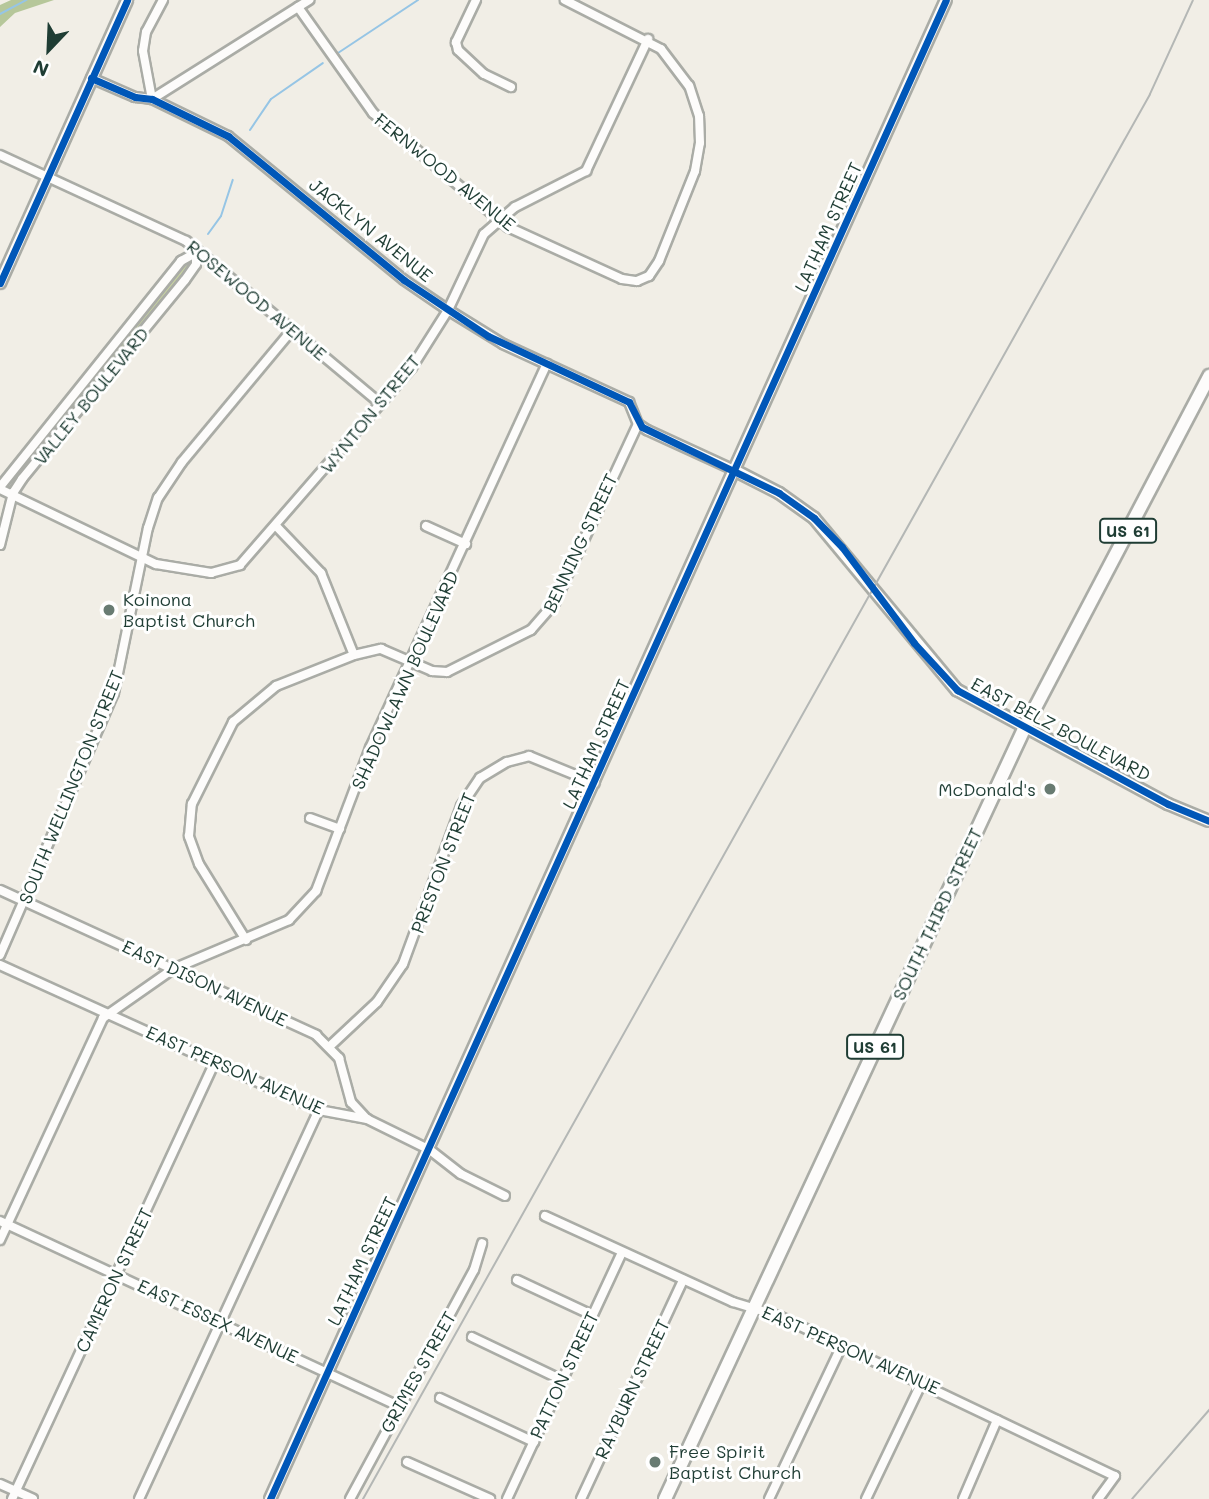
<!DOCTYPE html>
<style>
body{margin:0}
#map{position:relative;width:1209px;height:1499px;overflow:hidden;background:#f1eee6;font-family:Mali,sans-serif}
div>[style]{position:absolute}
.green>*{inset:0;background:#c8d5a0}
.forest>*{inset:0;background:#b6c79a}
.stream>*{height:2px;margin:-1px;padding:0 1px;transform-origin:1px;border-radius:1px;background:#96c5e5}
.roads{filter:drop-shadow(2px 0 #aaaca6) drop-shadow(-2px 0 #aaaca6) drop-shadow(0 2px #aaaca6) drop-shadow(0 -2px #aaaca6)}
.minor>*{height:8px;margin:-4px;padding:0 4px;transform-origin:4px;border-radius:4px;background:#fdfcfb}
.tertiary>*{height:10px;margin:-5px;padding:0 5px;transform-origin:5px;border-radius:5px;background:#fdfcfb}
.primary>*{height:12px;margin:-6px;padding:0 6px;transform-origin:6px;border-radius:6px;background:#fdfcfb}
.rail>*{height:2px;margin:-1px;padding:0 1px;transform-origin:1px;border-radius:1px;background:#b4b7b5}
.cycleway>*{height:7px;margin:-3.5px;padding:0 3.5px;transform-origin:3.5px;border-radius:3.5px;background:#0057b8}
.dots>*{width:19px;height:19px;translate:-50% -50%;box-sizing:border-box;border:4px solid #fff;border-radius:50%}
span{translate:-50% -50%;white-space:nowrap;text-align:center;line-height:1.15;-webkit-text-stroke:6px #fff;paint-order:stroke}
.shield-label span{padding:2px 5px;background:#fff;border:2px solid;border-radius:5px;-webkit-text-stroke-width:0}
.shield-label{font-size:16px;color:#1f3d34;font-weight:700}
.street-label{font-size:18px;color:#1f3d34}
.poi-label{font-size:18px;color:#1f3d34}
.left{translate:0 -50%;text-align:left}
.right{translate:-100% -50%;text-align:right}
.north{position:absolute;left:14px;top:14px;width:70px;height:70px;-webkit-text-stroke:5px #fff;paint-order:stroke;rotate:203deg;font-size:19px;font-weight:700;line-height:28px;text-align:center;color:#1f3d34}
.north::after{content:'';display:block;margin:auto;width:24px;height:32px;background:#1f3d34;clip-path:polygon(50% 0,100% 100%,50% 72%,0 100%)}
</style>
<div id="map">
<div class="green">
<div style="clip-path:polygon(183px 264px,189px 264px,189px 270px,20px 476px,15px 475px)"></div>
</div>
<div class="forest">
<div style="clip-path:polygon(11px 0,54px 0,15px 13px,0 27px,0 5px)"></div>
</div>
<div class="stream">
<div style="left:0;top:14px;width:30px;rotate:-28deg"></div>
<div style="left:338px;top:53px;width:96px;rotate:-33.5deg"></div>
<div style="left:250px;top:130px;width:37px;rotate:-56deg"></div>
<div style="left:271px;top:99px;width:63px;rotate:-34.7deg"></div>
<div style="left:208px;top:234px;width:22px;rotate:-54deg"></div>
<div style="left:221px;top:216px;width:38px;rotate:-72deg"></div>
</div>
<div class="roads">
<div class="minor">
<div style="left:163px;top:0;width:36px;rotate:118deg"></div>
<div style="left:146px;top:32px;width:19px;rotate:99deg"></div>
<div style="left:143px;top:51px;width:49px;rotate:79.4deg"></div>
<div style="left:152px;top:99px;width:186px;rotate:-32.2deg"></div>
<div style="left:476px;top:0;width:47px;rotate:115.5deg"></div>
<div style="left:456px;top:42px;width:8px;rotate:76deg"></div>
<div style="left:458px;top:50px;width:35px;rotate:43deg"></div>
<div style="left:484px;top:74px;width:30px;rotate:26deg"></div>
<div style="left:298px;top:7px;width:130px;rotate:54.7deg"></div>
<div style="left:373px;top:113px;width:177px;rotate:40.2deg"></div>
<div style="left:508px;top:227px;width:125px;rotate:24.5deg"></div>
<div style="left:622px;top:279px;width:15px;rotate:8deg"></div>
<div style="left:637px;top:281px;width:13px;rotate:-23deg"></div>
<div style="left:649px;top:276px;width:18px;rotate:-56deg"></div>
<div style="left:659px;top:261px;width:97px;rotate:-68.2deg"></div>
<div style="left:695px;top:171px;width:28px;rotate:-80deg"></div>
<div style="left:700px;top:143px;width:27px;rotate:-92deg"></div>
<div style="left:699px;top:116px;width:32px;rotate:-108deg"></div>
<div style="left:689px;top:86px;width:46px;rotate:-127.1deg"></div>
<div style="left:661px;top:49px;width:108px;rotate:-153deg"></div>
<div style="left:91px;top:78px;width:48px;rotate:23.4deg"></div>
<div style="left:135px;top:97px;width:17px;rotate:7deg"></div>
<div style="left:152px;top:99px;width:85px;rotate:26deg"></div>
<div style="left:228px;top:136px;width:227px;rotate:39.3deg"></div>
<div style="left:404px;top:280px;width:53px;rotate:34.3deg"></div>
<div style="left:448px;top:310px;width:65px;rotate:31.7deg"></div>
<div style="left:503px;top:344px;width:139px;rotate:24.7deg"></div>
<div style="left:629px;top:402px;width:24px;rotate:68deg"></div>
<div style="left:638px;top:424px;width:11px;rotate:34deg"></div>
<div style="left:647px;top:430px;width:98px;rotate:24.7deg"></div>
<div style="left:0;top:155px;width:205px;rotate:24.8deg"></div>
<div style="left:186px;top:241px;width:254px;rotate:39.9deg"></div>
<div style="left:0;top:487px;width:290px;rotate:-51.3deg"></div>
<div style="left:181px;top:261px;width:18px;rotate:-29deg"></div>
<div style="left:0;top:489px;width:173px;rotate:25.7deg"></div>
<div style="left:156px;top:564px;width:56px;rotate:9.3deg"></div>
<div style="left:211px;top:573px;width:30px;rotate:-15deg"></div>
<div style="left:240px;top:565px;width:262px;rotate:-49deg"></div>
<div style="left:412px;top:367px;width:67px;rotate:-57.7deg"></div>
<div style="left:448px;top:310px;width:84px;rotate:-64.7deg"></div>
<div style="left:484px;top:234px;width:41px;rotate:-41.1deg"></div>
<div style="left:515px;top:207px;width:80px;rotate:-26.9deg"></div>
<div style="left:586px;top:171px;width:146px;rotate:-64.8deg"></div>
<div style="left:426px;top:526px;width:44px;rotate:24.2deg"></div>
<div style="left:277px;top:527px;width:64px;rotate:46.3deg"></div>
<div style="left:321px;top:573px;width:88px;rotate:68.1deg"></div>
<div style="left:0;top:545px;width:54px;rotate:-76deg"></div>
<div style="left:13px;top:493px;width:17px;rotate:-57deg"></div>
<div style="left:22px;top:479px;width:257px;rotate:-50.7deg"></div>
<div style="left:185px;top:280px;width:19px;rotate:-55deg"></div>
<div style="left:196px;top:264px;width:10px;rotate:-90deg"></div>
<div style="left:310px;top:818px;width:32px;rotate:20deg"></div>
<div style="left:0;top:890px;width:348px;rotate:24.6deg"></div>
<div style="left:316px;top:1035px;width:33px;rotate:45deg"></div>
<div style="left:339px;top:1058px;width:46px;rotate:74.7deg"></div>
<div style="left:351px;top:1102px;width:21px;rotate:47deg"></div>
<div style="left:246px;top:940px;width:89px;rotate:-121.7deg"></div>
<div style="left:199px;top:864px;width:30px;rotate:-110deg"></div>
<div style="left:189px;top:836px;width:32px;rotate:-85deg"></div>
<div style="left:192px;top:804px;width:92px;rotate:-63.4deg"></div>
<div style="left:233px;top:722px;width:56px;rotate:-39.9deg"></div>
<div style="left:276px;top:686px;width:84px;rotate:-21.7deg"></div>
<div style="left:354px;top:655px;width:28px;rotate:-13deg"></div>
<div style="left:381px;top:649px;width:56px;rotate:23.3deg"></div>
<div style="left:432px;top:671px;width:15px;rotate:4deg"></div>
<div style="left:447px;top:672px;width:94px;rotate:-26.6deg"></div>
<div style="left:531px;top:630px;width:37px;rotate:-49deg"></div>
<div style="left:555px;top:602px;width:196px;rotate:-65deg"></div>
<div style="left:0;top:955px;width:286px;rotate:-66.5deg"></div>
<div style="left:114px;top:693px;width:168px;rotate:-78.4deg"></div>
<div style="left:148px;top:528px;width:32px;rotate:-72deg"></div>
<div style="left:158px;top:498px;width:43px;rotate:-56.3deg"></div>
<div style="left:182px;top:462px;width:173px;rotate:-50.2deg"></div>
<div style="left:0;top:965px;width:350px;rotate:24.4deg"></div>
<div style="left:319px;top:1110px;width:49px;rotate:10.6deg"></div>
<div style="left:367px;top:1119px;width:70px;rotate:26.2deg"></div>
<div style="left:430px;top:1150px;width:39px;rotate:38deg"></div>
<div style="left:461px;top:1174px;width:49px;rotate:26.6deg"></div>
<div style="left:330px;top:1046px;width:64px;rotate:-43.1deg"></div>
<div style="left:377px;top:1002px;width:46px;rotate:-55.6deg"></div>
<div style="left:403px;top:964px;width:168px;rotate:-69.8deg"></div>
<div style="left:461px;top:806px;width:34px;rotate:-56deg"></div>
<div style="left:480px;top:778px;width:31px;rotate:-31deg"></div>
<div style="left:507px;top:762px;width:23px;rotate:-15deg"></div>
<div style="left:529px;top:756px;width:71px;rotate:22.2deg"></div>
<div style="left:545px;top:1216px;width:207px;rotate:24.6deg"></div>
<div style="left:733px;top:1302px;width:48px;rotate:16.9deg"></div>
<div style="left:779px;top:1316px;width:372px;rotate:25.5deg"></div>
<div style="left:1115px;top:1476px;width:29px;rotate:126deg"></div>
<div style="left:0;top:1221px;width:439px;rotate:24.9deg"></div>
<div style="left:0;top:1240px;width:245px;rotate:-65.1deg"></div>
<div style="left:103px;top:1018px;width:85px;rotate:-35deg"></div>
<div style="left:173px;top:969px;width:126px;rotate:-22.9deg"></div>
<div style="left:289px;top:920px;width:40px;rotate:-47deg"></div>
<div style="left:316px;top:891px;width:153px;rotate:-69.3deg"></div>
<div style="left:370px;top:748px;width:423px;rotate:-65.3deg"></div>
<div style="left:517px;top:1280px;width:83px;rotate:25deg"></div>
<div style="left:472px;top:1337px;width:100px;rotate:25.5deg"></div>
<div style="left:440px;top:1398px;width:104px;rotate:25.1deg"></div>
<div style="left:407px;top:1462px;width:91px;rotate:24deg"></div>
<div style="left:0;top:1484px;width:36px;rotate:24deg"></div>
<div style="left:12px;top:1499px;width:483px;rotate:-65.1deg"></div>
<div style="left:139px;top:1499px;width:429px;rotate:-65.2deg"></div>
<div style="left:350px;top:1499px;width:260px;rotate:-61.6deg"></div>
<div style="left:474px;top:1270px;width:28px;rotate:-73deg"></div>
<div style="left:507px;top:1499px;width:272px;rotate:-65deg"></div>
<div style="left:581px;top:1499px;width:242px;rotate:-65deg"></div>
<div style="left:769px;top:1499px;width:170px;rotate:-64.6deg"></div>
<div style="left:866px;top:1499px;width:130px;rotate:-64.4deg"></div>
<div style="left:963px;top:1499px;width:86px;rotate:-66.7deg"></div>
</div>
<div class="tertiary">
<div style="left:0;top:283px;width:310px;rotate:-65.8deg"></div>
<div style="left:736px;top:471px;width:48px;rotate:27.1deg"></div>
<div style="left:779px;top:493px;width:43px;rotate:35.5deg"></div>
<div style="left:814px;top:518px;width:224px;rotate:50.3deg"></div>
<div style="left:957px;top:690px;width:240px;rotate:28.4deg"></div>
<div style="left:1168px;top:804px;width:44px;rotate:22.5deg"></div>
<div style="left:270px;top:1499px;width:1644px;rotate:-65.73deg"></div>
</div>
<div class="primary">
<div style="left:665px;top:1499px;width:850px;rotate:-65deg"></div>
<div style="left:1024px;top:729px;width:399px;rotate:-62.3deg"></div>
</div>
</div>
<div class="rail">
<div style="left:363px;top:1499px;width:1610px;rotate:-60.74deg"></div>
<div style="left:1150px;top:94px;width:103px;rotate:-65.4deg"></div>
<div style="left:1132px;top:1499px;width:118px;rotate:-49.1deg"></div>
</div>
<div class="cycleway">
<div style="left:91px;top:78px;width:48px;rotate:23.4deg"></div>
<div style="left:135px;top:97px;width:17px;rotate:7deg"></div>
<div style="left:152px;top:99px;width:85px;rotate:26deg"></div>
<div style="left:228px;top:136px;width:227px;rotate:39.3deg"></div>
<div style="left:404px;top:280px;width:101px;rotate:33.7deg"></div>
<div style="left:488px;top:336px;width:156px;rotate:25.1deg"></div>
<div style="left:629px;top:402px;width:28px;rotate:63deg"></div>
<div style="left:642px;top:427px;width:152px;rotate:25.7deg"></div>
<div style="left:779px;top:493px;width:43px;rotate:35.5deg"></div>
<div style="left:814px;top:518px;width:40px;rotate:46deg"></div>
<div style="left:842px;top:547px;width:120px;rotate:53.1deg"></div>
<div style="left:914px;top:643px;width:64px;rotate:47.5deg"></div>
<div style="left:957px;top:690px;width:240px;rotate:28.4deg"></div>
<div style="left:1168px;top:804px;width:44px;rotate:22.5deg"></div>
<div style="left:0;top:283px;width:310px;rotate:-65.8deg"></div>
<div style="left:270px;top:1499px;width:1644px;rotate:-65.73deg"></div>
</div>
<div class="dots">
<div style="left:109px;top:610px;background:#687b72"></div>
<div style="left:1050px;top:789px;background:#687b72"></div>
<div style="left:655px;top:1462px;background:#687b72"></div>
</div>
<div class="shield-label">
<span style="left:1128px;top:531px">US 61</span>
<span style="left:875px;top:1047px">US 61</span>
</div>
<div class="street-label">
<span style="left:445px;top:172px;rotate:39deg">FERNWOOD AVENUE</span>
<span style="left:828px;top:227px;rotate:-66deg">LATHAM STREET</span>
<span style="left:371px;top:230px;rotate:39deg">JACKLYN AVENUE</span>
<span style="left:257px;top:300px;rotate:40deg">ROSEWOOD AVENUE</span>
<span style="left:91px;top:396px;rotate:-51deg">VALLEY BOULEVARD</span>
<span style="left:370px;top:414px;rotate:-51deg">WYNTON STREET</span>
<span style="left:580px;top:543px;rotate:-65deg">BENNING STREET</span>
<span style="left:405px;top:680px;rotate:-66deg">SHADOWLAWN BOULEVARD</span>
<span style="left:1061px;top:729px;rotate:28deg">EAST BELZ BOULEVARD</span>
<span style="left:596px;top:744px;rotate:-66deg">LATHAM STREET</span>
<span style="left:71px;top:787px;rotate:-68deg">SOUTH WELLINGTON STREET</span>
<span style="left:443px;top:863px;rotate:-69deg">PRESTON STREET</span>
<span style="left:937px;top:914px;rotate:-65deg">SOUTH THIRD STREET</span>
<span style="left:205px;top:983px;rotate:25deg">EAST DISON AVENUE</span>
<span style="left:235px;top:1070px;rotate:24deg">EAST PERSON AVENUE</span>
<span style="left:362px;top:1261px;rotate:-65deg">LATHAM STREET</span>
<span style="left:114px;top:1280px;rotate:-65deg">CAMERON STREET</span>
<span style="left:218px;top:1321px;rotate:25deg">EAST ESSEX AVENUE</span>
<span style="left:851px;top:1350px;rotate:24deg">EAST PERSON AVENUE</span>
<span style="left:418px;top:1372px;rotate:-61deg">GRIMES STREET</span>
<span style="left:564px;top:1375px;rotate:-65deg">PATTON STREET</span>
<span style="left:632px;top:1389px;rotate:-65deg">RAYBURN STREET</span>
</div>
<div class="poi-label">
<span class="left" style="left:123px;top:610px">Koinona<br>Baptist Church</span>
<span class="right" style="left:1036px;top:789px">McDonald's</span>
<span class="left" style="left:669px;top:1462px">Free Spirit<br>Baptist Church</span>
</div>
<div class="north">N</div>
</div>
